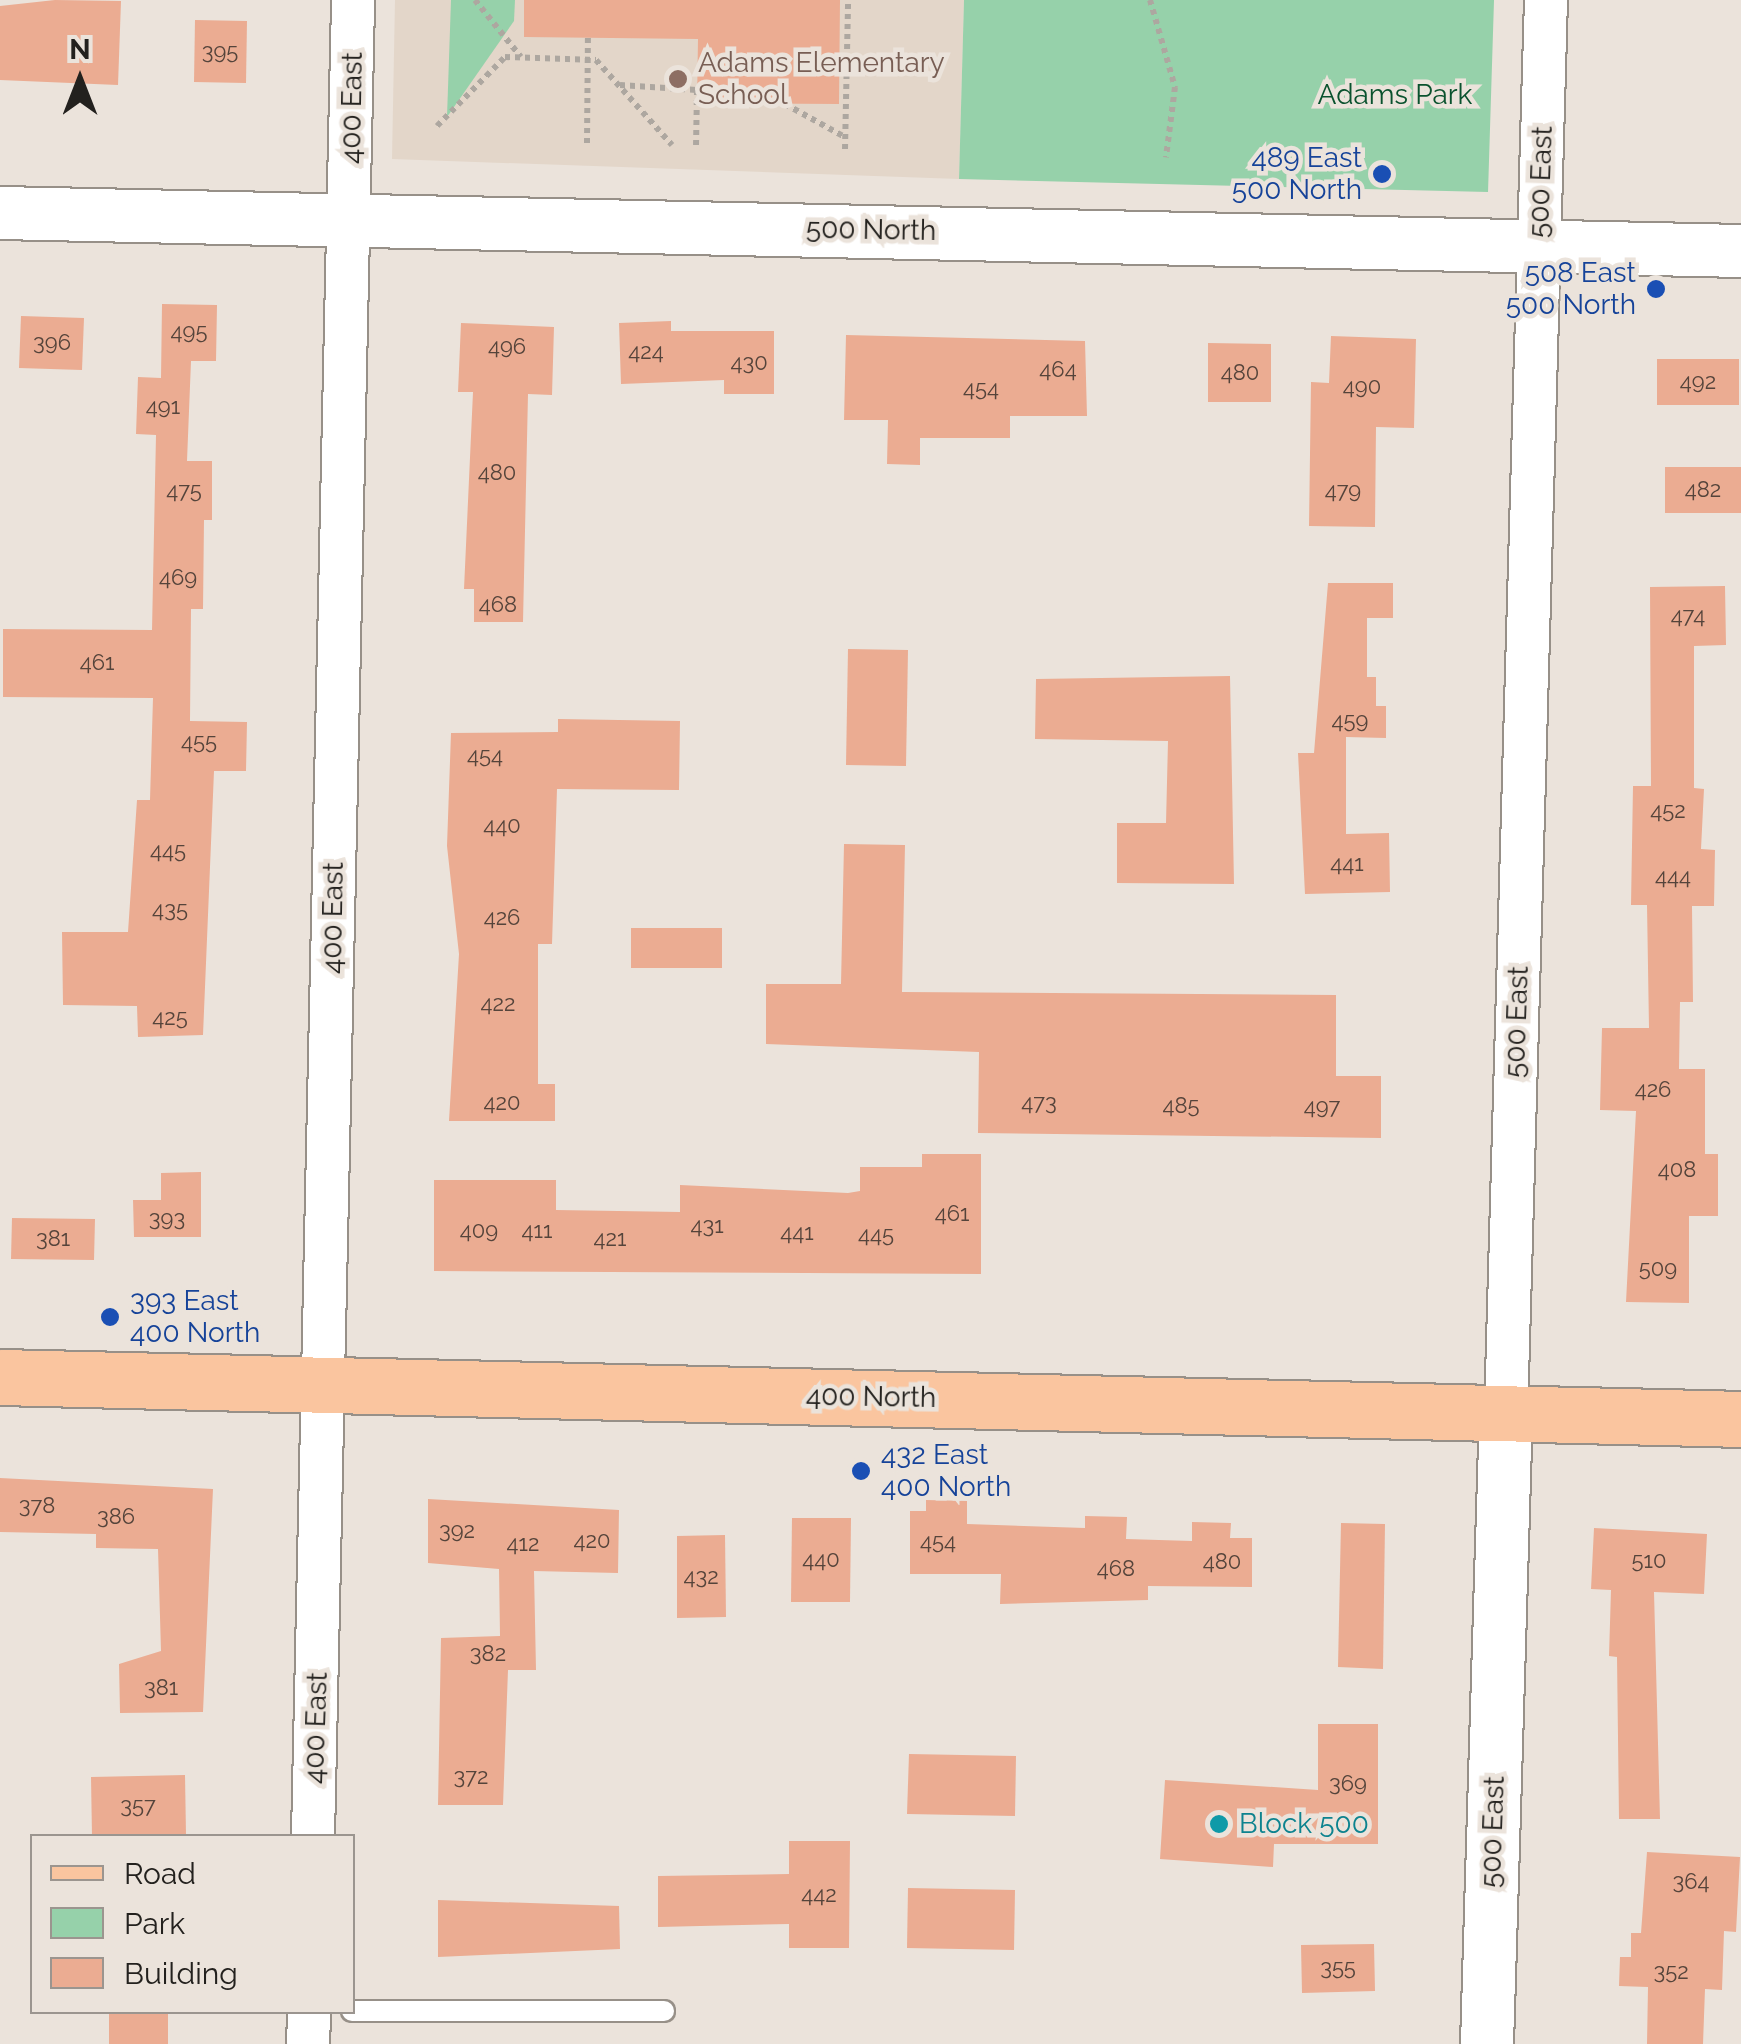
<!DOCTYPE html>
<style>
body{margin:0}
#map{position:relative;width:1741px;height:2044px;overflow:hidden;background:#ebe3db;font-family:Raleway,sans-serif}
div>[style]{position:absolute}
.built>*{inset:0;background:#e3d6c9}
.green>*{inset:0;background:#96d1aa}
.building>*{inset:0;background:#ebac92}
.path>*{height:6px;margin-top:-3px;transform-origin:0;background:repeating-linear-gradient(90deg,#ada7a0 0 5px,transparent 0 10px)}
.roads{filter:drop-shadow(2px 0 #979088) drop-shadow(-2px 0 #979088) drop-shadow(0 2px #979088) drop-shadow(0 -2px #979088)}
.service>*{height:20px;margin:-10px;padding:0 10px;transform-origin:10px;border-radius:10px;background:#fff}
.minor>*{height:42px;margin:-21px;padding:0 21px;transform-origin:21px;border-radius:21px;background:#fff}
.tertiary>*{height:52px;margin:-26px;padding:0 26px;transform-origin:26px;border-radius:26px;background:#fff}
.primary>*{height:55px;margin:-27.5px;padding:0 27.5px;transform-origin:27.5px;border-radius:27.5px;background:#fac59f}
.dots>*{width:28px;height:28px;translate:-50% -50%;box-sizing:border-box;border:5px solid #ebe3db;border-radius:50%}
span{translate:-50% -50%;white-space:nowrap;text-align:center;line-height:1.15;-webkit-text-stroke:9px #ebe3db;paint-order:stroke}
.number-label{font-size:22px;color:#55443b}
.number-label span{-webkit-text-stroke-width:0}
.education-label{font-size:28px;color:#785e54}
.left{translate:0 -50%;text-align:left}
.park-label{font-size:28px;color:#0a522e}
.street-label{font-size:28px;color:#23211e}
.transit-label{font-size:28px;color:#164399}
.right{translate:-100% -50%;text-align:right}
.culture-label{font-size:28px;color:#0d838f}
.legend{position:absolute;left:30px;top:1834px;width:325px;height:180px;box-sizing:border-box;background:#ebe3db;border:2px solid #9b958f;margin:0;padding:12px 18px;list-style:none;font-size:30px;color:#23211e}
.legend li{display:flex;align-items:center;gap:20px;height:50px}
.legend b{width:50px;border:2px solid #9b958f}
.north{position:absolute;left:30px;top:30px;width:100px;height:100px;-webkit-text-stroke:8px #ebe3db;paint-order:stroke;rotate:0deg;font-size:28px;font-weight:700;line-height:40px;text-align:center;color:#23211e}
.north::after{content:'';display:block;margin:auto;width:35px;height:45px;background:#23211e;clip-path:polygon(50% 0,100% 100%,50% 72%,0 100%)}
</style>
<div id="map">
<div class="built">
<div style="clip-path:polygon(395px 0,964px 0,959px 179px,392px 159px)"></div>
</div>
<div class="green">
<div style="clip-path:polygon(451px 0,515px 0,514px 21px,447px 117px)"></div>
<div style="clip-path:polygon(964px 0,1494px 0,1488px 192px,959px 179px)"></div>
</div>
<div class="building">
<div style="clip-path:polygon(55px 0,121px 1px,118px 85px,0 80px,0 6px)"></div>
<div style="clip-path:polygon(524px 0,840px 0,839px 104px,697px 103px,698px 39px,524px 37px)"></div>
<div style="clip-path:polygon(195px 20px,247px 21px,246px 83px,194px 82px)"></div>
<div style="clip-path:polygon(162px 304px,217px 305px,216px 361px,191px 361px,187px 461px,212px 461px,212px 520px,204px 520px,203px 609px,191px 609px,190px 721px,247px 722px,246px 771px,214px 771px,203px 1035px,138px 1037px,137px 1006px,63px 1005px,62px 932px,128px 932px,137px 800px,150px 800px,153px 698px,3px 697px,3px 629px,152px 630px,156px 435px,136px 434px,138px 377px,161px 378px)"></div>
<div style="clip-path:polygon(21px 316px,84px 318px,82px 370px,19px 368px)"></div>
<div style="clip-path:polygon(671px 321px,671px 331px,774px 331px,774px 394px,724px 394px,724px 380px,621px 384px,619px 323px)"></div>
<div style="clip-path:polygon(461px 323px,554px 327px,552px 395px,528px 394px,523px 622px,474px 622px,474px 589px,464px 589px,473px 392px,458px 392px)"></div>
<div style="clip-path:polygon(846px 335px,1085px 341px,1087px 416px,1010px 416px,1010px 438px,920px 438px,920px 465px,887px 464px,888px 420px,844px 420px)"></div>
<div style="clip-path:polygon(1331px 336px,1416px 339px,1414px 428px,1376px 427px,1375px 527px,1309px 526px,1311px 382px,1329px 383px)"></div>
<div style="clip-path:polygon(1208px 343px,1271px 344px,1271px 402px,1208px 402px)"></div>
<div style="clip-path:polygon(1657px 359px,1739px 359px,1739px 405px,1657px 405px)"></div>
<div style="clip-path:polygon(1665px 467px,1741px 467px,1741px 513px,1665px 513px)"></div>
<div style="clip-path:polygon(1328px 583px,1393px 583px,1393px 618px,1367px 618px,1367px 677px,1376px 677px,1376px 706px,1386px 706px,1386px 738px,1346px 737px,1346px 834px,1389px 833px,1390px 892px,1305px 894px,1298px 753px,1314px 753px)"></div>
<div style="clip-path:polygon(1725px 586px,1726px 645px,1694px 646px,1694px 788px,1704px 789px,1701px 849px,1715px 850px,1714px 906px,1692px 906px,1693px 1002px,1680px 1002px,1679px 1069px,1705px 1069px,1705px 1154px,1718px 1154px,1718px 1216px,1689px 1216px,1689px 1303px,1626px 1302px,1636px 1111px,1600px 1110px,1602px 1028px,1649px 1028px,1647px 905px,1631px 905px,1633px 786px,1651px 786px,1650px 587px)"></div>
<div style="clip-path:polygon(848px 649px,908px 650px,906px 766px,846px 765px)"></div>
<div style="clip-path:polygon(1230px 676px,1234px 884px,1117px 883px,1117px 823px,1166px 823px,1168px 741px,1035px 739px,1036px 679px)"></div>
<div style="clip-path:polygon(558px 719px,680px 721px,679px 790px,557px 789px,552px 944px,538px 944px,538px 1084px,555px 1084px,555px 1121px,449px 1121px,459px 954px,447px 846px,451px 733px,558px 732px)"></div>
<div style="clip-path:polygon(844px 844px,905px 845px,902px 992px,1336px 995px,1336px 1076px,1381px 1076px,1381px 1138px,978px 1133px,979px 1052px,766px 1044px,766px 984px,841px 984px)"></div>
<div style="clip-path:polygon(631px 928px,722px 928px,722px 968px,631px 968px)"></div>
<div style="clip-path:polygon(922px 1154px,981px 1154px,981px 1274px,434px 1271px,434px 1180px,556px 1180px,556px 1210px,680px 1212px,680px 1185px,848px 1193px,860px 1191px,860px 1167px,922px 1167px)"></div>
<div style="clip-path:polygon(201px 1172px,201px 1237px,134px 1237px,133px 1200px,161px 1200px,161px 1173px)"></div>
<div style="clip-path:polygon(12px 1218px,95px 1219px,94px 1260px,11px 1259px)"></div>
<div style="clip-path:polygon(0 1478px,213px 1489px,203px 1712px,120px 1713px,119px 1664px,161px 1651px,158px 1549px,96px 1548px,96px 1534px,0 1532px)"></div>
<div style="clip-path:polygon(428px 1499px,619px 1510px,618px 1573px,534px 1571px,536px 1670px,508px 1670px,503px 1805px,438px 1805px,441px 1638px,500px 1636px,499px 1569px,428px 1563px)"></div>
<div style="clip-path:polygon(926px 1500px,967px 1501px,967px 1524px,1085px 1528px,1085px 1516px,1127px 1517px,1126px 1539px,1192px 1541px,1192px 1522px,1231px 1523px,1230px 1538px,1252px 1538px,1252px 1587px,1148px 1586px,1148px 1600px,1000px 1604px,1001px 1574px,910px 1574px,910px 1511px,926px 1511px)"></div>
<div style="clip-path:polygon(792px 1518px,851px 1518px,850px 1602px,791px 1602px)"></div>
<div style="clip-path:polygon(1341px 1523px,1385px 1524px,1383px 1669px,1338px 1667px)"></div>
<div style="clip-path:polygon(1594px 1528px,1707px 1534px,1704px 1594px,1654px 1592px,1660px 1819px,1619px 1819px,1617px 1657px,1609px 1656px,1611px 1590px,1591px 1589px)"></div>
<div style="clip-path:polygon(725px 1535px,726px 1617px,677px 1618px,677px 1536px)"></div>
<div style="clip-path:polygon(1318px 1724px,1378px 1724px,1378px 1844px,1274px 1844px,1273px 1867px,1160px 1859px,1165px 1780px,1318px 1790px)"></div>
<div style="clip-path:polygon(909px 1754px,1016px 1756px,1015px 1816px,907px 1814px)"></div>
<div style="clip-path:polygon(185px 1775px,186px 1835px,92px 1836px,91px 1777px)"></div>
<div style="clip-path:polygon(789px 1841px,850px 1841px,849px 1948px,789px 1948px,789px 1924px,658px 1927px,658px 1876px,789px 1874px)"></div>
<div style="clip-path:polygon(1647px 1852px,1740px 1857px,1736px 1932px,1724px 1931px,1722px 1990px,1705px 1989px,1703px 2044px,1647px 2044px,1648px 1987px,1619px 1986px,1620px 1957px,1631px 1957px,1631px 1933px,1641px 1933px)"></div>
<div style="clip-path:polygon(908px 1888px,1015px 1890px,1014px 1950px,907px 1948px)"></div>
<div style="clip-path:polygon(438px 1900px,619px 1906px,620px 1949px,438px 1957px)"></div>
<div style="clip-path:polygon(1374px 1944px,1375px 1991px,1302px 1993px,1301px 1945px)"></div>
<div style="clip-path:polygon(109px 2012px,168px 2012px,168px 2044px,109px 2044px)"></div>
</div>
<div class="path">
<div style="left:475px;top:0;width:73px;rotate:51.1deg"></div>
<div style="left:1150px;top:0;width:91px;rotate:74deg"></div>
<div style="left:1175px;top:87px;width:71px;rotate:97.3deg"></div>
<div style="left:620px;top:85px;width:77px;rotate:3.7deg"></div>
<div style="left:697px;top:90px;width:55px;rotate:91deg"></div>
<div style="left:785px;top:104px;width:68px;rotate:28.8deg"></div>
<div style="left:437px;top:126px;width:97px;rotate:-45.4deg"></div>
<div style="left:505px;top:57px;width:91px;rotate:1.9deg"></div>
<div style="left:596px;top:60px;width:114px;rotate:48.2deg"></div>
<div style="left:587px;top:143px;width:106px;rotate:-89.5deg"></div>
<div style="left:845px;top:149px;width:149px;rotate:-88.8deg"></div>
</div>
<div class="roads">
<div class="service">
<div style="left:352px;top:2011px;width:312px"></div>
</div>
<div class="minor">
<div style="left:1506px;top:1413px;width:1414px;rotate:-88.38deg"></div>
<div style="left:313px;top:1836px;width:1836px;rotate:-88.75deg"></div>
<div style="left:308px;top:2044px;width:32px;rotate:-88deg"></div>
</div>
<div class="tertiary">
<div style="left:0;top:213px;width:1741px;rotate:1.25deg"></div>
<div style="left:1487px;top:2044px;width:631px;rotate:-88.28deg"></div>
</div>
<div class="primary">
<div style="left:0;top:1377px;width:1742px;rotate:1.38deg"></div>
</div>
</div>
<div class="dots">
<div style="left:678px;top:79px;background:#8d6e63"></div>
<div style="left:1382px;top:174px;background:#1a4fb4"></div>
<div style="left:1656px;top:289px;background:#1a4fb4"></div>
<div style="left:110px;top:1317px;background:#1a4fb4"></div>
<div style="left:861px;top:1471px;background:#1a4fb4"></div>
<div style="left:1219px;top:1824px;background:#0f9aa8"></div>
</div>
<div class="number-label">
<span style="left:220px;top:52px">395</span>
<span style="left:189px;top:332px">495</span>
<span style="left:52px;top:343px">396</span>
<span style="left:507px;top:347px">496</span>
<span style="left:646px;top:352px">424</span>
<span style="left:749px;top:363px">430</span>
<span style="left:1058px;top:370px">464</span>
<span style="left:1240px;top:373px">480</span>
<span style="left:1698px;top:382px">492</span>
<span style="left:1362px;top:387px">490</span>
<span style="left:981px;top:389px">454</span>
<span style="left:163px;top:407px">491</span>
<span style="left:497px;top:473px">480</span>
<span style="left:1703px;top:490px">482</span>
<span style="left:184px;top:491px">475</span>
<span style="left:1343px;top:491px">479</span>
<span style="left:178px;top:578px">469</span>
<span style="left:498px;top:605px">468</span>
<span style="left:1688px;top:616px">474</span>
<span style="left:97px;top:663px">461</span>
<span style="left:1350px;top:721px">459</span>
<span style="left:199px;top:742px">455</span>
<span style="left:485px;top:756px">454</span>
<span style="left:1668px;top:811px">452</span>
<span style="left:502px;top:826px">440</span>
<span style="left:168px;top:851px">445</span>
<span style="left:1347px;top:864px">441</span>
<span style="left:1673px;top:877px">444</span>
<span style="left:170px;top:910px">435</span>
<span style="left:502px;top:918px">426</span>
<span style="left:498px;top:1004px">422</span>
<span style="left:170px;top:1018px">425</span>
<span style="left:1653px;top:1090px">426</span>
<span style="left:502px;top:1103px">420</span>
<span style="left:1039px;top:1103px">473</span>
<span style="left:1181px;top:1106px">485</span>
<span style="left:1322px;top:1107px">497</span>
<span style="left:1677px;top:1170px">408</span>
<span style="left:952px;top:1214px">461</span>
<span style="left:167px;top:1219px">393</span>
<span style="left:707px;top:1226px">431</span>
<span style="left:479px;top:1231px">409</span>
<span style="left:537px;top:1231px">411</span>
<span style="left:797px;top:1233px">441</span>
<span style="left:876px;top:1235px">445</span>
<span style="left:53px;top:1239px">381</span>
<span style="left:610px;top:1239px">421</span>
<span style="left:1658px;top:1269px">509</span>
<span style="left:37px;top:1506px">378</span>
<span style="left:116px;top:1517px">386</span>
<span style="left:457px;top:1531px">392</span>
<span style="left:592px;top:1541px">420</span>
<span style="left:938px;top:1542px">454</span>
<span style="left:523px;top:1544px">412</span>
<span style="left:821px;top:1560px">440</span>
<span style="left:1649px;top:1561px">510</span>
<span style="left:1222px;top:1562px">480</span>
<span style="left:1116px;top:1569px">468</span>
<span style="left:701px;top:1577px">432</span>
<span style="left:488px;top:1654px">382</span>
<span style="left:161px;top:1688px">381</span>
<span style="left:471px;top:1777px">372</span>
<span style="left:1348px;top:1784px">369</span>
<span style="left:138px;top:1806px">357</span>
<span style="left:1691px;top:1882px">364</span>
<span style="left:819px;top:1895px">442</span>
<span style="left:1338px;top:1968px">355</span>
<span style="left:1671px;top:1972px">352</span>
</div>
<div class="education-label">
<span class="left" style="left:698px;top:79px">Adams Elementary<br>School</span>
</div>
<div class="park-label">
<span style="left:1395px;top:95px">Adams Park</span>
</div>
<div class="street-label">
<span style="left:352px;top:108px;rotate:-89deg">400 East</span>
<span style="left:1541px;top:182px;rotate:-88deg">500 East</span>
<span style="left:871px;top:230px;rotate:1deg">500 North</span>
<span style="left:333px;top:918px;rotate:-89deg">400 East</span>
<span style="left:1517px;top:1022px;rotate:-88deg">500 East</span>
<span style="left:871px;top:1397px;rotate:1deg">400 North</span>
<span style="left:316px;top:1728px;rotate:-88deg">400 East</span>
<span style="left:1493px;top:1832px;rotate:-88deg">500 East</span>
</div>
<div class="transit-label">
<span class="right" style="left:1362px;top:174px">489 East<br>500 North</span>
<span class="right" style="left:1636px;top:289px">508 East<br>500 North</span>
<span class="left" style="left:130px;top:1317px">393 East<br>400 North</span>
<span class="left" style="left:881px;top:1471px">432 East<br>400 North</span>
</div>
<div class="culture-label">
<span class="left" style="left:1239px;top:1824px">Block 500</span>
</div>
<ul class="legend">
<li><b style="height:12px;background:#fac59f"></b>Road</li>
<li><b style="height:28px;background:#96d1aa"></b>Park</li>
<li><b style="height:28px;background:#ebac92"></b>Building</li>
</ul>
<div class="north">N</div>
</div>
